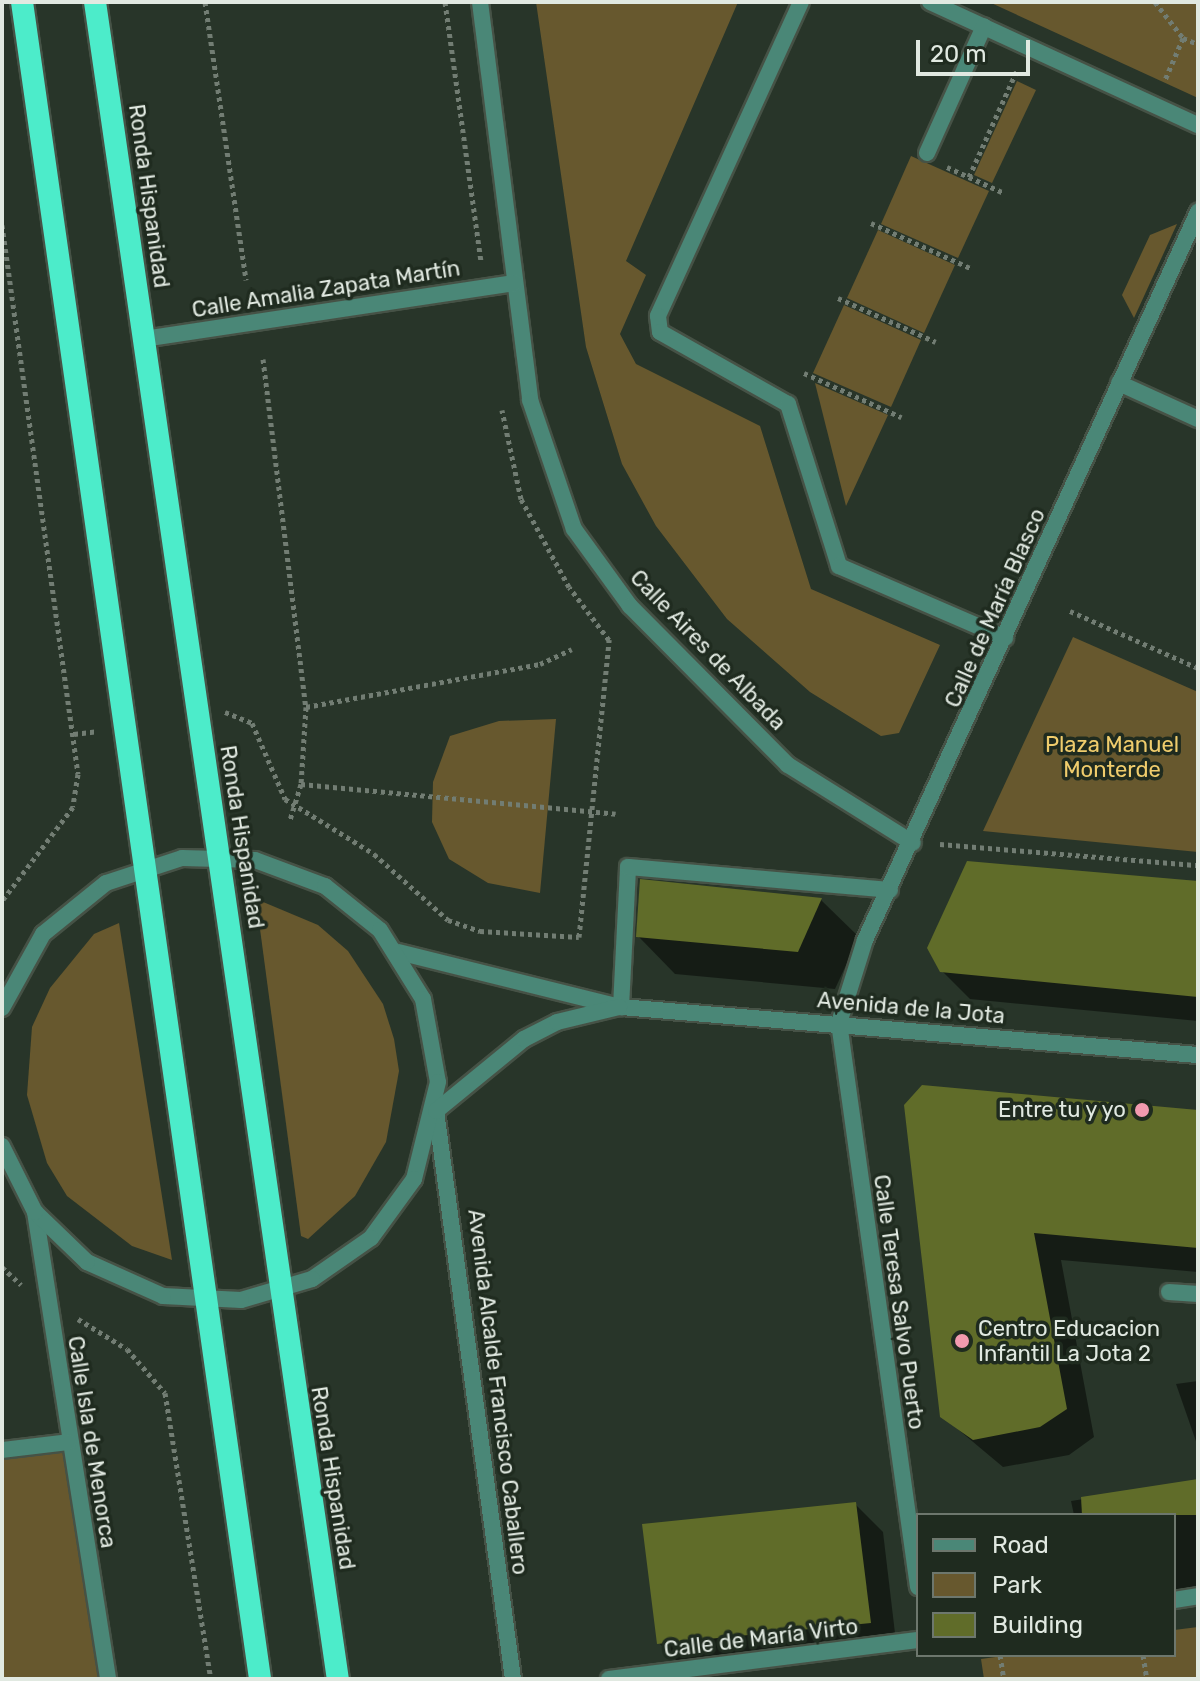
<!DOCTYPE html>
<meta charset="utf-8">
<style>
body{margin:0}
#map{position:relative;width:1200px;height:1681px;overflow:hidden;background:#283529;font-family:Rubik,sans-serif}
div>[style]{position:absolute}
.green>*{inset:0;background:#67582e}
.shadow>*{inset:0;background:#0007}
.building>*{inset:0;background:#606c29}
.path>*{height:5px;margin-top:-2.5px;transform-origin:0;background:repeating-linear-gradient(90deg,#727d73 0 4px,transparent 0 8px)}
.roads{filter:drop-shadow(2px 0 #465246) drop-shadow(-2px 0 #465246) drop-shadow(0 2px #465246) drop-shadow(0 -2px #465246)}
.pedestrian>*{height:16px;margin:-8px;padding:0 8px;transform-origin:8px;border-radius:8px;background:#4a8777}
.minor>*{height:16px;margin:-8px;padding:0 8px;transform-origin:8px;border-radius:8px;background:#4a8777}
.tertiary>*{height:16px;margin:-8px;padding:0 8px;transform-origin:8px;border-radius:8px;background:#4a8777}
.trunk>*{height:22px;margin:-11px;padding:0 11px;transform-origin:11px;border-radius:11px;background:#4cecca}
.dots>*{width:22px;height:22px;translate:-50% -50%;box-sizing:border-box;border:4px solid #1f2b1f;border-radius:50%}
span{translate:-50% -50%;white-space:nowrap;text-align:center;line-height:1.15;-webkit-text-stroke:7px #1f2b1f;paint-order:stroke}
.street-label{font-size:22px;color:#e1e9e1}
.park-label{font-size:22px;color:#efcc6c}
.poi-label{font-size:22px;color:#e1e9e1}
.right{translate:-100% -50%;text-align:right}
.left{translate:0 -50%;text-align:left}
.frame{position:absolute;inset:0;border:4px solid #e1e9e1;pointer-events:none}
.legend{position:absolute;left:916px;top:1513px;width:260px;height:144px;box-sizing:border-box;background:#1f2b1f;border:2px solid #6d776d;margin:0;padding:10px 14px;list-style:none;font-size:24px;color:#e1e9e1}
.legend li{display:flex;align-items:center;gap:16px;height:40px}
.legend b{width:40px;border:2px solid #6d776d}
.scale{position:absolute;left:916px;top:40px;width:114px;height:36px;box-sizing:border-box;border:4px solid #e1e9e1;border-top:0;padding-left:10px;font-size:24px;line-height:28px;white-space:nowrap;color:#e1e9e1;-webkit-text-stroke:6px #1f2b1f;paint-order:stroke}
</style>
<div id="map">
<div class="green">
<div style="clip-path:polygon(536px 2px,738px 2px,626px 261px,646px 275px,620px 334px,636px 364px,760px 426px,811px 589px,940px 645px,899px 733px,881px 736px,810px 692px,727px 619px,656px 526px,622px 464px,586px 347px)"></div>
<div style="clip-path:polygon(989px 2px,1198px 2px,1198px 98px)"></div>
<div style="clip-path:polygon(1017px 81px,1036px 90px,992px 183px,974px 175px)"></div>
<div style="clip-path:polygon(911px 156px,989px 191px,958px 258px,881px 224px)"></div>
<div style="clip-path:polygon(1177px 224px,1134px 318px,1122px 295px,1150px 235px)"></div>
<div style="clip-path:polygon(878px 230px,955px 265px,924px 333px,847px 298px)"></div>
<div style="clip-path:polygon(844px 305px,921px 340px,891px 407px,813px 373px)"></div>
<div style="clip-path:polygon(815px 383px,888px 415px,846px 506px)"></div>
<div style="clip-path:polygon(1073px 637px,1198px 692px,1198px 852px,983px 831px)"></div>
<div style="clip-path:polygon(556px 719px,540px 893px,488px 883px,449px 859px,432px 822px,433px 782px,450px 736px,499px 721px)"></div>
<div style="clip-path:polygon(256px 899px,318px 925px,348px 951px,383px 1004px,394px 1039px,399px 1071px,386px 1142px,355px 1196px,308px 1239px,301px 1236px)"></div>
<div style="clip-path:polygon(119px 923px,172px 1260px,132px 1246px,67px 1196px,47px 1163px,27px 1095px,32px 1027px,50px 988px,94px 934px)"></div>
<div style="clip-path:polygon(69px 1442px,108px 1679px,2px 1679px,2px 1450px)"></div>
<div style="clip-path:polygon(1198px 1627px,1198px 1679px,984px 1679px,981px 1659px,1010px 1655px,1174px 1655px,1174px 1630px)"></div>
</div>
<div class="shadow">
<div style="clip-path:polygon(642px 882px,821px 900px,859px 937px,835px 989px,675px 974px,638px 936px)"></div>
<div style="clip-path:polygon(1198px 883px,1198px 1021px,970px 999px,942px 971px)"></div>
<div style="clip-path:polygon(923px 1087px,1198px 1112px,1198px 1272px,1061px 1260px,1094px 1437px,1069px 1455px,1003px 1467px,942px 1416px)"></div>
<div style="clip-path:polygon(1198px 1381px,1198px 1447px,1176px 1384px)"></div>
<div style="clip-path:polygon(1198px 1481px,1198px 1595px,1174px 1599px,1174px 1515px,1074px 1515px,1071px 1501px)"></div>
<div style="clip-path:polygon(855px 1504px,883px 1532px,897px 1650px,687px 1671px,659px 1643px)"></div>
</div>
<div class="building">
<div style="clip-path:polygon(967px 861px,1198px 881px,1198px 997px,940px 972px,927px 948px)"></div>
<div style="clip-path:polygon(640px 879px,822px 898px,798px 952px,636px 937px)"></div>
<div style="clip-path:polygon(922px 1085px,1198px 1110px,1198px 1248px,1034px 1233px,1067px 1409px,1040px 1427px,973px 1440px,940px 1417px,904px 1105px)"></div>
<div style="clip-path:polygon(1198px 1479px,1198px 1515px,1082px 1515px,1081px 1497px)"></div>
<div style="clip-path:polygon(856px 1502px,871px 1623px,657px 1644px,642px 1524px)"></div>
</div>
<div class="path">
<div style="left:205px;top:2px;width:281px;rotate:81.6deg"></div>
<div style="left:445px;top:2px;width:262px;rotate:82.1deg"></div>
<div style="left:1155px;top:2px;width:46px;rotate:52.1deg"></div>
<div style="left:1183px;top:38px;width:46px;rotate:113.2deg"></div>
<div style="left:1183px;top:38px;width:16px;rotate:22deg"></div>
<div style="left:947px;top:167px;width:63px;rotate:24.5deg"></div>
<div style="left:969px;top:177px;width:117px;rotate:-65.8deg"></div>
<div style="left:871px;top:223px;width:109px;rotate:24.4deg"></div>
<div style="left:2px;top:225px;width:554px;rotate:82.12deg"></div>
<div style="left:78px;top:774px;width:33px;rotate:99deg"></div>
<div style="left:73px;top:807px;width:118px;rotate:127.1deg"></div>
<div style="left:838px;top:298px;width:107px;rotate:24.2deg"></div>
<div style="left:263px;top:359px;width:351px;rotate:83deg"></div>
<div style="left:306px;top:707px;width:77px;rotate:93.7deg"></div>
<div style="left:301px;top:784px;width:37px;rotate:107deg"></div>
<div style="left:804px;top:373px;width:107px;rotate:24.4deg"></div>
<div style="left:1070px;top:611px;width:140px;rotate:24deg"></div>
<div style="left:306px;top:707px;width:238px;rotate:-10.4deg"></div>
<div style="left:540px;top:664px;width:35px;rotate:-25deg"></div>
<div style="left:225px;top:712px;width:29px;rotate:22deg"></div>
<div style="left:252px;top:723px;width:83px;rotate:66.5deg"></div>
<div style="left:285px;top:799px;width:105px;rotate:31.7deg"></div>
<div style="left:374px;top:854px;width:99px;rotate:41.7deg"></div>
<div style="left:448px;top:920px;width:34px;rotate:19deg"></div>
<div style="left:480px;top:931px;width:99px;rotate:3.5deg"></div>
<div style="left:579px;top:937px;width:299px;rotate:-84.2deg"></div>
<div style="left:609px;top:640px;width:66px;rotate:-127deg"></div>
<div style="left:569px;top:587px;width:100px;rotate:-118.6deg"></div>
<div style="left:521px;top:499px;width:91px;rotate:-102.1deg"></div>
<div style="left:74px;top:734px;width:23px;rotate:-7deg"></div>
<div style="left:301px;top:784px;width:316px;rotate:5.4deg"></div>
<div style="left:940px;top:844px;width:259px;rotate:4.7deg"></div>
<div style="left:2px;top:1267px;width:26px;rotate:43deg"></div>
<div style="left:78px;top:1319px;width:57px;rotate:31.5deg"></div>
<div style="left:127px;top:1349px;width:58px;rotate:49.2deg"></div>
<div style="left:165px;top:1393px;width:290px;rotate:80.9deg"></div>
<div style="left:1000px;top:1655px;width:24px;rotate:81deg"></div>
<div style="left:1143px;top:1655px;width:24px;rotate:81deg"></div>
</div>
<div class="roads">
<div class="pedestrian">
<div style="left:621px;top:1007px;width:140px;rotate:-87.1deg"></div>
<div style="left:628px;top:867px;width:263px;rotate:5deg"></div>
<div style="left:609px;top:1679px;width:311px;rotate:-7.2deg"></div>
</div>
<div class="minor">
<div style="left:480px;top:2px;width:401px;rotate:82.8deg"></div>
<div style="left:530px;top:400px;width:136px;rotate:71.2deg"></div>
<div style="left:574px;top:529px;width:95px;rotate:54deg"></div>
<div style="left:630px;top:606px;width:224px;rotate:45.2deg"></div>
<div style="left:788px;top:765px;width:147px;rotate:32deg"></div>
<div style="left:801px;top:2px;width:345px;rotate:114.5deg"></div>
<div style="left:658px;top:316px;width:16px;rotate:83deg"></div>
<div style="left:660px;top:332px;width:147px;rotate:29.4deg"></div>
<div style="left:788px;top:404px;width:170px;rotate:72.5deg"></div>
<div style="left:839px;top:566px;width:181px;rotate:23.4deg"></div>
<div style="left:930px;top:2px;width:295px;rotate:24.7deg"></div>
<div style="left:927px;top:153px;width:139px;rotate:-65.8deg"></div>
<div style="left:144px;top:339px;width:375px;rotate:-8.6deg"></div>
<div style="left:1119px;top:383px;width:87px;rotate:24.5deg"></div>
<div style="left:436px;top:1111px;width:573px;rotate:82.28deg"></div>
<div style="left:35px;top:1212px;width:473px;rotate:81.1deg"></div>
<div style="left:1169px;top:1292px;width:29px;rotate:4deg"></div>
<div style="left:2px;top:1450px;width:67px;rotate:-6.8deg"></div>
<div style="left:918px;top:1587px;width:570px;rotate:-97.97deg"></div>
<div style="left:839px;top:1023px;width:87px;rotate:-72.6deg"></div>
<div style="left:865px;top:940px;width:801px;rotate:-65.42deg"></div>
<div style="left:1174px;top:1600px;width:24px;rotate:-9deg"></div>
</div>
<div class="tertiary">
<div style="left:398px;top:952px;width:230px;rotate:13.9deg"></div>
<div style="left:621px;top:1007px;width:579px;rotate:4.76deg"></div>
<div style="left:2px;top:1008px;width:85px;rotate:-61deg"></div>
<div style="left:43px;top:934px;width:81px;rotate:-39deg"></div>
<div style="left:106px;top:883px;width:80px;rotate:-18.2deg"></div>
<div style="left:182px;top:858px;width:73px;rotate:1.6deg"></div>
<div style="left:255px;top:860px;width:75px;rotate:20.4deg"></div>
<div style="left:325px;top:886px;width:70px;rotate:38.7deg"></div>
<div style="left:380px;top:930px;width:81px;rotate:58.1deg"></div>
<div style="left:423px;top:999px;width:84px;rotate:79.8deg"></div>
<div style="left:438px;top:1082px;width:100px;rotate:103.9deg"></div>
<div style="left:414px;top:1179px;width:73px;rotate:126.1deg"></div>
<div style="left:371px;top:1238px;width:72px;rotate:145.2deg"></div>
<div style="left:312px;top:1279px;width:74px;rotate:163.5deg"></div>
<div style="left:241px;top:1300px;width:78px;rotate:-177.1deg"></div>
<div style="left:163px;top:1296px;width:83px;rotate:-155.9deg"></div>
<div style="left:87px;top:1262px;width:72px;rotate:-136.1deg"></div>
<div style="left:35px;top:1212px;width:74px;rotate:-116.6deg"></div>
<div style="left:436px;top:1111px;width:114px;rotate:-39.3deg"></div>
<div style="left:524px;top:1039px;width:37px;rotate:-27deg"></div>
<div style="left:557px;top:1022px;width:64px;rotate:-13.6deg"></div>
</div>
<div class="trunk">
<div style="left:22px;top:2px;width:1694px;rotate:81.92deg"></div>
<div style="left:95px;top:2px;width:1695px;rotate:81.76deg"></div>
</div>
</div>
<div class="dots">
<div style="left:1142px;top:1110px;background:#f29aaf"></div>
<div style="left:962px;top:1341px;background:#f29aaf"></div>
</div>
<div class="street-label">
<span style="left:149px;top:196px;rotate:82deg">Ronda Hispanidad</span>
<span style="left:326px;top:289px;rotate:-9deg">Calle Amalia Zapata Martín</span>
<span style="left:995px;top:608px;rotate:-66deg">Calle de María Blasco</span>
<span style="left:708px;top:650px;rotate:46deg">Calle Aires de Albada</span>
<span style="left:242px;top:837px;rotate:81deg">Ronda Hispanidad</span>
<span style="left:911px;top:1008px;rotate:5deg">Avenida de la Jota</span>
<span style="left:899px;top:1302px;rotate:82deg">Calle Teresa Salvo Puerto</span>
<span style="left:498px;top:1392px;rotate:83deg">Avenida Alcalde Francisco Caballero</span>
<span style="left:92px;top:1442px;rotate:81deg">Calle Isla de Menorca</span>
<span style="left:333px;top:1478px;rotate:81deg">Ronda Hispanidad</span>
<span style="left:761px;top:1638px;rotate:-7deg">Calle de María Virto</span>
</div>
<div class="park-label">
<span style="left:1112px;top:757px">Plaza Manuel<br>Monterde</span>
</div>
<div class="poi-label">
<span class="right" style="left:1126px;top:1110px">Entre tu y yo</span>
<span class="left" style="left:978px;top:1341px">Centro Educacion<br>Infantil La Jota 2</span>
</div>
<div class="frame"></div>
<ul class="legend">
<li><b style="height:10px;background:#4a8777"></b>Road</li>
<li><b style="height:22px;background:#67582e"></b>Park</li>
<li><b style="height:22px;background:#606c29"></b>Building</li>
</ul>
<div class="scale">20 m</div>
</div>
